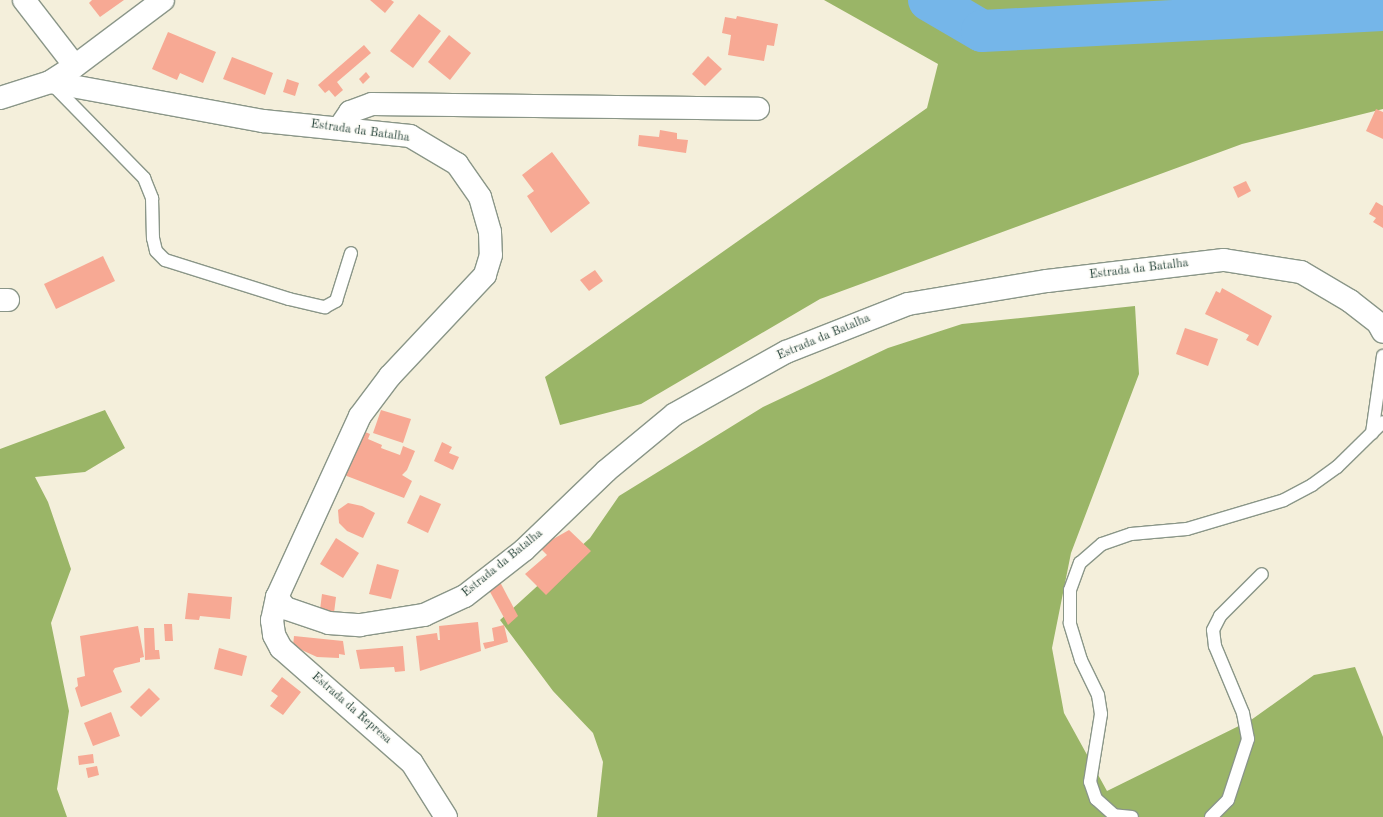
<!DOCTYPE html>
<style>
body{margin:0}
#map{position:relative;width:1383px;height:817px;overflow:hidden;background:#f4efdb;font-family:"Old Standard TT",serif}
div>[style]{position:absolute}
.forest>*{inset:0;background:#9ab567}
.river>*{height:42px;margin:-21px;padding:0 21px;transform-origin:21px;border-radius:21px;background:#75b6e9}
.building>*{inset:0;background:#f7a994}
.roads{filter:drop-shadow(1px 0 #8a9688) drop-shadow(-1px 0 #8a9688) drop-shadow(0 1px #8a9688) drop-shadow(0 -1px #8a9688)}
.lane>*{height:12px;margin:-6px;padding:0 6px;transform-origin:6px;border-radius:6px;background:#fff}
.street>*{height:22px;margin:-11px;padding:0 11px;transform-origin:11px;border-radius:11px;background:#fff}
.secondary>*{height:22px;margin:-11px;padding:0 11px;transform-origin:11px;border-radius:11px;background:#fff}
span{translate:-50% -50%;white-space:nowrap;text-align:center;line-height:1.15;-webkit-text-stroke:3px #fdfcf7;paint-order:stroke}
.street-label{font-size:12px;color:#1f3d34}
</style>
<div id="map">
<div class="forest">
<div style="clip-path:polygon(824px 0,1383px 0,1383px 109px,1242px 144px,820px 299px,641px 404px,560px 425px,545px 377px,927px 108px,938px 64px)"></div>
<div style="clip-path:polygon(1135px 306px,1139px 374px,1071px 553px,1052px 648px,1064px 713px,1107px 791px,1251px 720px,1314px 675px,1355px 667px,1383px 737px,1383px 817px,597px 817px,603px 762px,593px 733px,553px 691px,500px 620px,590px 538px,619px 496px,763px 407px,888px 348px,962px 324px)"></div>
<div style="clip-path:polygon(105px 410px,125px 448px,85px 472px,35px 477px,48px 502px,71px 569px,51px 623px,69px 711px,57px 789px,67px 817px,0 817px,0 449px)"></div>
</div>
<div class="river">
<div style="left:929px;top:0;width:61px;rotate:30.3deg"></div>
<div style="left:982px;top:31px;width:402px;rotate:-3deg"></div>
</div>
<div class="building">
<div style="clip-path:polygon(92px 0,124px 0,100px 17px,89px 3px)"></div>
<div style="clip-path:polygon(370px 0,391px 0,394px 2px,385px 13px)"></div>
<div style="clip-path:polygon(419px 14px,441px 31px,413px 68px,390px 51px)"></div>
<div style="clip-path:polygon(737px 16px,778px 24px,774px 46px,767px 45px,764px 61px,728px 55px,731px 35px,722px 33px,725px 17px,736px 19px)"></div>
<div style="clip-path:polygon(168px 32px,216px 52px,203px 83px,180px 73px,177px 80px,152px 69px)"></div>
<div style="clip-path:polygon(449px 35px,471px 53px,450px 80px,428px 62px)"></div>
<div style="clip-path:polygon(364px 45px,371px 53px,337px 82px,343px 90px,335px 97px,329px 90px,325px 93px,318px 85px)"></div>
<div style="clip-path:polygon(708px 56px,722px 69px,705px 86px,692px 74px)"></div>
<div style="clip-path:polygon(232px 57px,273px 73px,265px 95px,223px 79px)"></div>
<div style="clip-path:polygon(366px 72px,370px 77px,363px 84px,359px 79px)"></div>
<div style="clip-path:polygon(287px 79px,299px 83px,295px 96px,283px 92px)"></div>
<div style="clip-path:polygon(1376px 109px,1383px 112px,1383px 139px,1366px 131px)"></div>
<div style="clip-path:polygon(660px 130px,677px 133px,677px 139px,688px 140px,686px 153px,638px 146px,639px 135px,659px 137px)"></div>
<div style="clip-path:polygon(552px 152px,590px 203px,551px 233px,527px 196px,534px 191px,522px 175px)"></div>
<div style="clip-path:polygon(1246px 181px,1251px 191px,1238px 198px,1233px 187px)"></div>
<div style="clip-path:polygon(1376px 202px,1383px 206px,1383px 228px,1373px 222px,1376px 218px,1369px 214px)"></div>
<div style="clip-path:polygon(103px 256px,115px 281px,56px 309px,44px 284px)"></div>
<div style="clip-path:polygon(595px 270px,603px 281px,589px 291px,580px 280px)"></div>
<div style="clip-path:polygon(1222px 288px,1272px 316px,1258px 346px,1246px 340px,1249px 335px,1205px 314px,1216px 291px,1220px 293px)"></div>
<div style="clip-path:polygon(1185px 328px,1218px 339px,1208px 366px,1176px 354px)"></div>
<div style="clip-path:polygon(381px 410px,411px 419px,403px 443px,373px 433px)"></div>
<div style="clip-path:polygon(363px 431px,370px 434px,368px 439px,382px 445px,381px 448px,400px 455px,403px 446px,415px 451px,407px 470px,402px 475px,412px 481px,404px 498px,339px 473px)"></div>
<div style="clip-path:polygon(442px 442px,452px 447px,449px 453px,459px 457px,453px 470px,434px 461px)"></div>
<div style="clip-path:polygon(420px 495px,441px 504px,428px 533px,407px 523px)"></div>
<div style="clip-path:polygon(348px 503px,362px 506px,375px 513px,363px 538px,347px 531px,339px 523px,338px 510px)"></div>
<div style="clip-path:polygon(569px 530px,591px 551px,546px 595px,525px 574px,547px 555px,539px 547px)"></div>
<div style="clip-path:polygon(336px 538px,359px 553px,343px 578px,320px 564px)"></div>
<div style="clip-path:polygon(377px 564px,399px 570px,391px 599px,369px 594px)"></div>
<div style="clip-path:polygon(500px 582px,518px 616px,508px 625px,489px 590px)"></div>
<div style="clip-path:polygon(188px 593px,232px 597px,230px 619px,200px 616px,199px 620px,185px 619px)"></div>
<div style="clip-path:polygon(322px 594px,336px 597px,334px 613px,320px 610px)"></div>
<div style="clip-path:polygon(478px 622px,481px 651px,420px 671px,416px 636px,437px 633px,438px 640px,440px 640px,439px 626px)"></div>
<div style="clip-path:polygon(164px 624px,172px 624px,173px 641px,165px 641px)"></div>
<div style="clip-path:polygon(504px 625px,508px 642px,485px 649px,483px 643px,494px 641px,492px 628px)"></div>
<div style="clip-path:polygon(138px 626px,144px 657px,140px 658px,140px 662px,115px 668px,113px 671px,122px 692px,81px 707px,75px 688px,78px 686px,77px 678px,85px 676px,80px 636px)"></div>
<div style="clip-path:polygon(144px 628px,154px 628px,155px 650px,159px 650px,160px 659px,145px 660px)"></div>
<div style="clip-path:polygon(294px 636px,343px 641px,345px 655px,339px 654px,339px 658px,317px 657px,293px 646px)"></div>
<div style="clip-path:polygon(403px 646px,405px 671px,395px 672px,394px 667px,360px 669px,356px 650px)"></div>
<div style="clip-path:polygon(219px 648px,247px 656px,242px 676px,214px 669px)"></div>
<div style="clip-path:polygon(282px 677px,301px 692px,283px 715px,270px 706px,278px 696px,271px 691px)"></div>
<div style="clip-path:polygon(149px 688px,160px 699px,141px 717px,130px 707px)"></div>
<div style="clip-path:polygon(111px 712px,120px 736px,93px 746px,84px 723px)"></div>
<div style="clip-path:polygon(93px 754px,94px 763px,79px 765px,78px 756px)"></div>
<div style="clip-path:polygon(97px 766px,99px 775px,88px 778px,86px 768px)"></div>
</div>
<div class="roads">
<div class="lane">
<div style="left:52px;top:84px;width:132px;rotate:45.6deg"></div>
<div style="left:144px;top:178px;width:22px;rotate:68deg"></div>
<div style="left:152px;top:198px;width:40px;rotate:88.6deg"></div>
<div style="left:153px;top:238px;width:13px;rotate:77deg"></div>
<div style="left:156px;top:251px;width:13px;rotate:45deg"></div>
<div style="left:165px;top:260px;width:130px;rotate:17.5deg"></div>
<div style="left:289px;top:299px;width:37px;rotate:13deg"></div>
<div style="left:325px;top:307px;width:13px;rotate:-29deg"></div>
<div style="left:336px;top:301px;width:50px;rotate:-72.6deg"></div>
<div style="left:1372px;top:433px;width:78px;rotate:-81.9deg"></div>
<div style="left:1132px;top:817px;width:18px;rotate:-174deg"></div>
<div style="left:1114px;top:815px;width:24px;rotate:-138deg"></div>
<div style="left:1096px;top:799px;width:18px;rotate:-109deg"></div>
<div style="left:1090px;top:782px;width:69px;rotate:-80.8deg"></div>
<div style="left:1101px;top:714px;width:19px;rotate:-99deg"></div>
<div style="left:1098px;top:695px;width:39px;rotate:-116deg"></div>
<div style="left:1081px;top:660px;width:39px;rotate:-107deg"></div>
<div style="left:1070px;top:623px;width:33px;rotate:-90deg"></div>
<div style="left:1070px;top:590px;width:29px;rotate:-70deg"></div>
<div style="left:1080px;top:563px;width:29px;rotate:-41deg"></div>
<div style="left:1102px;top:544px;width:31px;rotate:-19deg"></div>
<div style="left:1131px;top:534px;width:56px;rotate:-5.1deg"></div>
<div style="left:1187px;top:529px;width:101px;rotate:-16.6deg"></div>
<div style="left:1284px;top:500px;width:32px;rotate:-28deg"></div>
<div style="left:1312px;top:485px;width:31px;rotate:-36deg"></div>
<div style="left:1337px;top:467px;width:64px;rotate:-44.4deg"></div>
<div style="left:1211px;top:817px;width:24px;rotate:-45deg"></div>
<div style="left:1228px;top:800px;width:64px;rotate:-71.8deg"></div>
<div style="left:1248px;top:739px;width:26px;rotate:-101deg"></div>
<div style="left:1243px;top:713px;width:73px;rotate:-112.7deg"></div>
<div style="left:1215px;top:646px;width:16px;rotate:-97deg"></div>
<div style="left:1213px;top:630px;width:16px;rotate:-63deg"></div>
<div style="left:1220px;top:616px;width:59px;rotate:-45deg"></div>
</div>
<div class="street">
<div style="left:24px;top:0;width:83px;rotate:52.3deg"></div>
<div style="left:50px;top:82px;width:217px;rotate:10.4deg"></div>
<div style="left:263px;top:121px;width:148px;rotate:5.8deg"></div>
<div style="left:410px;top:136px;width:55px;rotate:30.8deg"></div>
<div style="left:457px;top:164px;width:40px;rotate:55.1deg"></div>
<div style="left:480px;top:197px;width:36px;rotate:74deg"></div>
<div style="left:490px;top:232px;width:23px;rotate:88deg"></div>
<div style="left:491px;top:255px;width:21px;rotate:107deg"></div>
<div style="left:485px;top:275px;width:139px;rotate:133.2deg"></div>
<div style="left:390px;top:376px;width:50px;rotate:126.9deg"></div>
<div style="left:360px;top:416px;width:199px;rotate:114.6deg"></div>
<div style="left:277px;top:597px;width:14px;rotate:54deg"></div>
<div style="left:285px;top:608px;width:46px;rotate:18.8deg"></div>
<div style="left:329px;top:623px;width:31px;rotate:4deg"></div>
<div style="left:360px;top:625px;width:65px;rotate:-8.9deg"></div>
<div style="left:424px;top:615px;width:45px;rotate:-24.9deg"></div>
<div style="left:465px;top:596px;width:75px;rotate:-37.9deg"></div>
<div style="left:524px;top:550px;width:114px;rotate:-43.9deg"></div>
<div style="left:606px;top:471px;width:89px;rotate:-39.6deg"></div>
<div style="left:675px;top:414px;width:127px;rotate:-29.2deg"></div>
<div style="left:786px;top:352px;width:131px;rotate:-21.5deg"></div>
<div style="left:908px;top:304px;width:141px;rotate:-9.4deg"></div>
<div style="left:1047px;top:281px;width:178px;rotate:-6.8deg"></div>
<div style="left:1224px;top:260px;width:78px;rotate:8.9deg"></div>
<div style="left:1301px;top:272px;width:57px;rotate:30.6deg"></div>
<div style="left:1350px;top:301px;width:36px;rotate:38deg"></div>
<div style="left:1378px;top:323px;width:10px;rotate:61deg"></div>
<div style="left:340px;top:127px;width:18px;rotate:-56deg"></div>
<div style="left:350px;top:112px;width:23px;rotate:-20deg"></div>
<div style="left:372px;top:104px;width:386px;rotate:0.7deg"></div>
<div style="left:0;top:300px;width:8px"></div>
<div style="left:277px;top:597px;width:24px;rotate:102deg"></div>
<div style="left:272px;top:620px;width:15px;rotate:82deg"></div>
<div style="left:274px;top:635px;width:15px;rotate:62deg"></div>
<div style="left:281px;top:648px;width:174px;rotate:41.3deg"></div>
<div style="left:412px;top:763px;width:64px;rotate:57.8deg"></div>
</div>
<div class="secondary">
<div style="left:0;top:98px;width:52px;rotate:-17.7deg"></div>
<div style="left:50px;top:82px;width:30px;rotate:-33deg"></div>
<div style="left:75px;top:66px;width:110px;rotate:-36.9deg"></div>
</div>
</div>
<div class="street-label">
<span style="left:360px;top:132px;rotate:8deg">Estrada da Batalha</span>
<span style="left:1139px;top:270px;rotate:-7deg">Estrada da Batalha</span>
<span style="left:824px;top:338px;rotate:-23deg">Estrada da Batalha</span>
<span style="left:503px;top:564px;rotate:-39deg">Estrada da Batalha</span>
<span style="left:351px;top:709px;rotate:41deg">Estrada da Represa</span>
</div>
</div>
